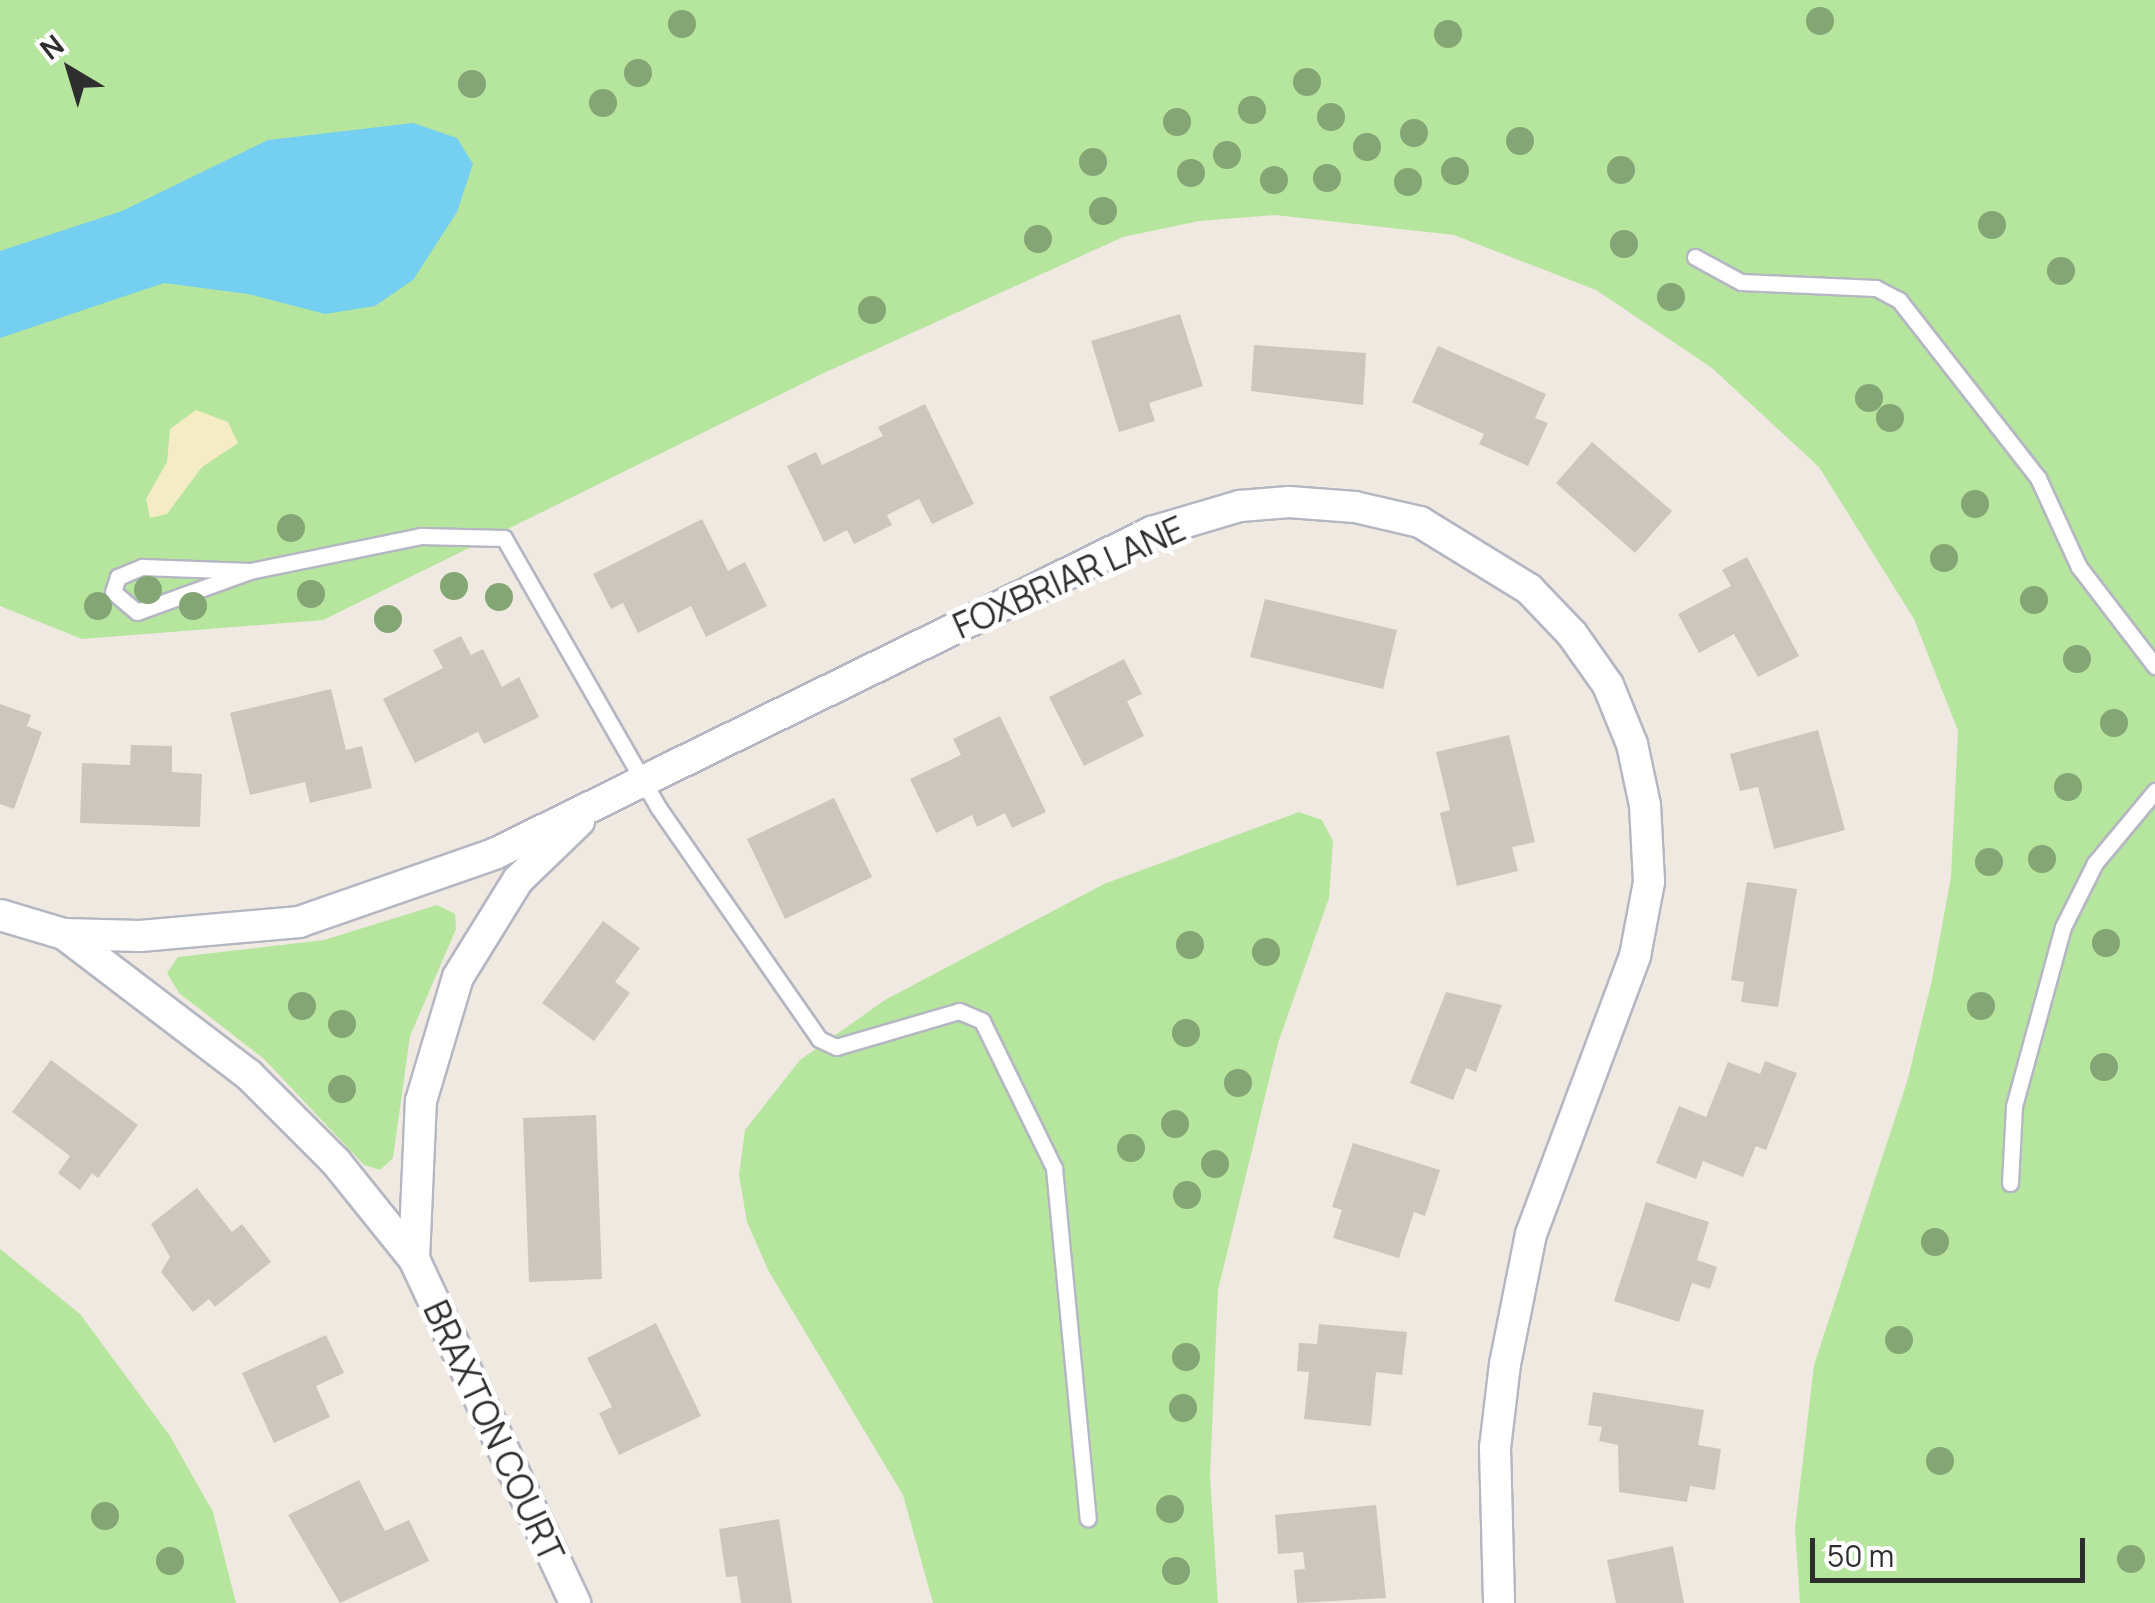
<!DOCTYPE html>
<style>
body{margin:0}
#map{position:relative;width:2155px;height:1603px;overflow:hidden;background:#efe9e1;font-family:Manrope,sans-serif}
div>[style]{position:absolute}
.green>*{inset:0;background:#b6e59e}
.sand>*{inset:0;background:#f3ecc5}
.water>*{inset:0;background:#75cff0}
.building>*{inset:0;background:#cbc7bf}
.roads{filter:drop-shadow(2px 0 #b4b7c1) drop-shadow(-2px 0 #b4b7c1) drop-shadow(0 2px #b4b7c1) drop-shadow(0 -2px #b4b7c1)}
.lane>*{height:15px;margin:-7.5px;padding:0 7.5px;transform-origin:7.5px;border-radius:7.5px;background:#fff}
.street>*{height:30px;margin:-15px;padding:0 15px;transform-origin:15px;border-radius:15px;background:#fff}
.trees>*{width:28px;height:28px;margin:-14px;border-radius:50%;background:#84a574}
span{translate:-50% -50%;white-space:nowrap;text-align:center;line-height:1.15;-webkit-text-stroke:10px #fff;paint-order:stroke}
.street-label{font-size:35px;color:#2e2e2e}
.north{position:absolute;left:20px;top:20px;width:100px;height:100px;-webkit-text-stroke:8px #fff;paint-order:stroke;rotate:322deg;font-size:28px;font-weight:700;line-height:40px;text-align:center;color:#2e2e2e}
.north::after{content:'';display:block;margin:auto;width:35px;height:45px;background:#2e2e2e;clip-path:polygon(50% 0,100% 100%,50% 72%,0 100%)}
.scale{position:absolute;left:1810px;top:1538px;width:275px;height:45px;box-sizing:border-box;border:5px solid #2e2e2e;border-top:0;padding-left:12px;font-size:30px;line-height:35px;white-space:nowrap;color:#2e2e2e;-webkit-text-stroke:8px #fff;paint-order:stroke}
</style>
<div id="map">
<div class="green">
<div style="clip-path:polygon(0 0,2155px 0,2155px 1603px,1800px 1603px,1795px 1528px,1814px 1365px,1907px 1082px,1932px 980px,1951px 877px,1958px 731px,1914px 619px,1819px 467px,1712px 368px,1596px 290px,1454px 235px,1275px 215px,1199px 221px,1123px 237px,826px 372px,323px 620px,82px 639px,0 606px)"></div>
<div style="clip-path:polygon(1299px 812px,1322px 820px,1333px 841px,1329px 898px,1278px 1043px,1218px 1290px,1210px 1476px,1218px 1603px,933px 1603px,903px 1495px,768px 1270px,747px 1222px,739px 1175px,745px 1130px,800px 1060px,885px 1000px,1104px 884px)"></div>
<div style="clip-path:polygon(437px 905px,455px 914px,456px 929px,410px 1036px,393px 1158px,380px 1170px,364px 1165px,264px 1059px,179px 993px,167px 973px,178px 957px,324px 940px)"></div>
<div style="clip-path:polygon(0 1249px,80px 1314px,170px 1436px,213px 1512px,236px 1603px,0 1603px)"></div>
</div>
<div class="sand">
<div style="clip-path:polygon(196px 410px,228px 422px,238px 443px,202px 467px,167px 514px,150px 518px,146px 499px,167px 462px,170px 429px)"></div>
</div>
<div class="water">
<div style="clip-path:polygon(413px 123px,457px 138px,473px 164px,457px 212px,413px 280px,375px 306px,325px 314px,248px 294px,164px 283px,0 338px,0 251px,122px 211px,268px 140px)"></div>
</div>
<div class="building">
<div style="clip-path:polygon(1180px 314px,1203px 386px,1149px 403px,1155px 421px,1119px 432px,1091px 341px)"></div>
<div style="clip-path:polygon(1254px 345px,1366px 353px,1363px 405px,1251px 391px)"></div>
<div style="clip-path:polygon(1438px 346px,1546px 394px,1535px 418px,1548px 423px,1528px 466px,1479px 444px,1484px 434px,1412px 402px)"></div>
<div style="clip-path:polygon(925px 404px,974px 504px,932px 524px,919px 499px,887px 515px,892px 525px,854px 544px,847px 530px,824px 542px,787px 466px,816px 452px,822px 465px,883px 436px,878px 427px)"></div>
<div style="clip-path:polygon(1592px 442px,1672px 511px,1635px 553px,1556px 483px)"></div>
<div style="clip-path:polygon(702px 519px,728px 571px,745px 562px,767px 606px,706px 637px,691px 606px,638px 633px,623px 603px,611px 609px,593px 574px)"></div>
<div style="clip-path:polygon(1747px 557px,1799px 656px,1758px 677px,1734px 634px,1699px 653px,1678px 614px,1731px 586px,1722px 570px)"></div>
<div style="clip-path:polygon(1265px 599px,1397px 630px,1383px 689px,1250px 657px)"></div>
<div style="clip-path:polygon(461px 636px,471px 655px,483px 649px,502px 687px,519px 677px,539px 717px,484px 744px,478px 732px,415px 763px,383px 699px,443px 668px,433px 650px)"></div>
<div style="clip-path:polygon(1124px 659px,1142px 694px,1127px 701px,1144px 736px,1084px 766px,1049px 697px)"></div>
<div style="clip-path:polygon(331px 689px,346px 750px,362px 746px,372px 788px,310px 803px,305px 782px,250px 795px,230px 713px)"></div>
<div style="clip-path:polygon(0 704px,31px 715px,27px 726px,42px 732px,14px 809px,0 804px)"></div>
<div style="clip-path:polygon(1000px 716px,1046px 812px,1012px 828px,1005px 813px,977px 827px,972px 815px,936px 833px,910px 779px,961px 755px,953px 739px)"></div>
<div style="clip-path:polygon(1818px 730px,1845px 830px,1774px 849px,1758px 787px,1740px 791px,1730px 754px)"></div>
<div style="clip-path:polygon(1509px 735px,1535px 842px,1512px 847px,1518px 871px,1457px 886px,1440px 813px,1450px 810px,1436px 752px)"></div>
<div style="clip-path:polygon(131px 745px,172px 746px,172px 772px,202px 774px,200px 827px,80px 823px,82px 763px,130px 765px)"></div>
<div style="clip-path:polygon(834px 798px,872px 877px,785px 919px,747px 839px)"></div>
<div style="clip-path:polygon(1747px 882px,1797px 889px,1778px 1007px,1741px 1002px,1744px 982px,1731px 980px)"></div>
<div style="clip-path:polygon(603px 921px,640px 948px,615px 982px,630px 993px,594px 1041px,542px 1003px)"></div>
<div style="clip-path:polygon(1446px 992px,1502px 1005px,1476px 1072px,1466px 1068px,1453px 1100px,1410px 1083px)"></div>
<div style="clip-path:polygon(51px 1060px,138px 1125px,98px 1178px,92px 1173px,80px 1190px,58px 1173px,70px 1156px,12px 1112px)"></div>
<div style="clip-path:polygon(1765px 1061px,1797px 1073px,1766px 1150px,1756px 1146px,1743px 1177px,1703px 1161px,1696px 1179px,1656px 1163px,1679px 1106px,1706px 1117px,1728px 1062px,1760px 1074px)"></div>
<div style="clip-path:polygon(596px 1115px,602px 1279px,529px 1282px,523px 1118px)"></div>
<div style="clip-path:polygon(1353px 1143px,1440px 1170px,1425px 1216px,1414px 1212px,1399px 1258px,1333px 1238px,1342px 1210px,1332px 1207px)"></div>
<div style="clip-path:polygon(197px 1188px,232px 1232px,242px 1224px,271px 1262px,215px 1307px,209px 1299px,193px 1312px,161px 1272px,170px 1257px,151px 1224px)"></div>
<div style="clip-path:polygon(1646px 1202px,1709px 1222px,1697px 1260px,1717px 1267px,1710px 1289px,1692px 1283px,1679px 1322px,1614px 1301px)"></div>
<div style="clip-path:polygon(656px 1323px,701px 1416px,619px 1455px,599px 1413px,612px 1407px,587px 1358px)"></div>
<div style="clip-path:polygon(1319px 1324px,1407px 1332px,1402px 1375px,1376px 1372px,1371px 1426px,1304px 1419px,1309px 1372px,1297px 1371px,1299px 1343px,1317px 1344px)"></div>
<div style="clip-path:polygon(326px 1335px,344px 1373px,316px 1386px,330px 1417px,274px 1443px,242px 1373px)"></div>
<div style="clip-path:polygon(1593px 1392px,1704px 1410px,1698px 1445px,1721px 1449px,1715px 1490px,1690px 1486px,1687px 1502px,1619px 1492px,1618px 1445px,1599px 1441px,1602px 1427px,1588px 1425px)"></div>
<div style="clip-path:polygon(359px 1480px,385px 1531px,409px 1520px,429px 1561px,340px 1603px,288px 1515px)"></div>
<div style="clip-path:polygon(1376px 1505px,1386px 1598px,1297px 1603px,1294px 1570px,1305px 1569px,1303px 1552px,1278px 1554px,1275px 1515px)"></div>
<div style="clip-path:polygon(779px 1519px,792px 1603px,741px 1603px,737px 1576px,726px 1577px,719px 1529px)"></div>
<div style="clip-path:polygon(1673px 1546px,1684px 1603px,1616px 1603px,1607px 1560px)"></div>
</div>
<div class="roads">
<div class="lane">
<div style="left:1695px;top:257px;width:52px;rotate:28.5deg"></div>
<div style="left:1741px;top:282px;width:135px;rotate:2.5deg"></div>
<div style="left:1876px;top:288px;width:26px;rotate:28deg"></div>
<div style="left:1899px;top:300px;width:226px;rotate:52deg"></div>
<div style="left:2038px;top:478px;width:98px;rotate:65.3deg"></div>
<div style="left:2079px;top:567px;width:125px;rotate:52.5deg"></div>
<div style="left:250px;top:571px;width:120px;rotate:160.1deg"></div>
<div style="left:137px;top:612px;width:31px;rotate:-140deg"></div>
<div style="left:113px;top:592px;width:16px;rotate:-72deg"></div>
<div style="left:118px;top:577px;width:26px;rotate:-23deg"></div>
<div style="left:142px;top:567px;width:108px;rotate:2.1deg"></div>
<div style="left:250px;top:571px;width:175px;rotate:-11.6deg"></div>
<div style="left:421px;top:536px;width:83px;rotate:1.4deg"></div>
<div style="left:504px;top:538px;width:310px;rotate:60.2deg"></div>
<div style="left:658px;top:807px;width:282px;rotate:55.2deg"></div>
<div style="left:819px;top:1039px;width:19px;rotate:25deg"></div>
<div style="left:836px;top:1047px;width:128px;rotate:-16.3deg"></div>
<div style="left:959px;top:1011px;width:25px;rotate:23deg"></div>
<div style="left:982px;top:1021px;width:164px;rotate:63.9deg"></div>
<div style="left:1054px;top:1168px;width:352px;rotate:84.5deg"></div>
<div style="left:2010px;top:1183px;width:77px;rotate:-87deg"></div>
<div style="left:2014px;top:1106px;width:186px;rotate:-74.7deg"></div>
<div style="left:2063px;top:927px;width:72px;rotate:-63.4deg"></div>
<div style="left:2095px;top:863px;width:94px;rotate:-50.2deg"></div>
</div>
<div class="street">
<div style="left:0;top:915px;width:67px;rotate:16.5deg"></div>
<div style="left:64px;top:934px;width:76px;rotate:1.5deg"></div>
<div style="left:140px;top:936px;width:160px;rotate:-5deg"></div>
<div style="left:299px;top:922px;width:207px;rotate:-19.2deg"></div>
<div style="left:494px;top:854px;width:733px;rotate:-26.08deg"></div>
<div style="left:1152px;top:532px;width:92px;rotate:-16.5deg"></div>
<div style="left:1240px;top:506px;width:49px;rotate:-4.7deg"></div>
<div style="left:1289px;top:502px;width:66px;rotate:4.3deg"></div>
<div style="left:1355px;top:507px;width:67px;rotate:13deg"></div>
<div style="left:1420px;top:522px;width:128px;rotate:31.6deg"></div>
<div style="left:1529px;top:589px;width:62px;rotate:46.3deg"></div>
<div style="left:1572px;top:634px;width:62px;rotate:54.8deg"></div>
<div style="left:1608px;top:685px;width:64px;rotate:67.9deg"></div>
<div style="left:1632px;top:744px;width:62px;rotate:78deg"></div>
<div style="left:1645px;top:805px;width:77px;rotate:87deg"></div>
<div style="left:1649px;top:882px;width:75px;rotate:100.7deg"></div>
<div style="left:1635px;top:956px;width:297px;rotate:110.5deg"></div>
<div style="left:1531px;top:1234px;width:133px;rotate:101.3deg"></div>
<div style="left:1505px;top:1364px;width:85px;rotate:96.8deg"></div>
<div style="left:1495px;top:1448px;width:155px;rotate:88.5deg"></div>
<div style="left:64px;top:934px;width:233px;rotate:37.3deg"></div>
<div style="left:249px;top:1075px;width:123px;rotate:45deg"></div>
<div style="left:336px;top:1162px;width:124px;rotate:51.2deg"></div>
<div style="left:414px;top:1259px;width:380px;rotate:64.9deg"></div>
<div style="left:414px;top:1259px;width:158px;rotate:-87.5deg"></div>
<div style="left:421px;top:1101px;width:129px;rotate:-73.4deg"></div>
<div style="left:458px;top:977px;width:114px;rotate:-58.3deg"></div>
<div style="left:518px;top:880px;width:85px;rotate:-44deg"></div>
</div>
</div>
<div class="trees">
<div style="left:1820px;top:21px"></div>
<div style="left:682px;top:24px"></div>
<div style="left:1448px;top:34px"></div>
<div style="left:638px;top:73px"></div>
<div style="left:1307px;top:82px"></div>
<div style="left:472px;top:84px"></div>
<div style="left:603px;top:103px"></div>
<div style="left:1252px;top:110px"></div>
<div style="left:1331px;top:117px"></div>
<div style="left:1177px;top:122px"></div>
<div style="left:1414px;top:133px"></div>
<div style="left:1520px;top:141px"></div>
<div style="left:1367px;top:147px"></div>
<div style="left:1227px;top:155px"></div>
<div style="left:1093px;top:162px"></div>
<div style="left:1621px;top:170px"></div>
<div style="left:1455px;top:171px"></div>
<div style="left:1191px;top:173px"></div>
<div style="left:1327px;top:178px"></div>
<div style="left:1274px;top:180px"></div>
<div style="left:1408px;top:182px"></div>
<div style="left:1103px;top:211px"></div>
<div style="left:1992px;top:225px"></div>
<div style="left:1038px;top:239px"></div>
<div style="left:1624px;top:244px"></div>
<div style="left:2061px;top:271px"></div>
<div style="left:1671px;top:297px"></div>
<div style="left:872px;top:310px"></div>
<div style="left:1869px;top:398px"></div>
<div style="left:1890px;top:418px"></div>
<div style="left:1975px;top:504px"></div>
<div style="left:291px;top:528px"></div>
<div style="left:1944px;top:558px"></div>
<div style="left:454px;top:586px"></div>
<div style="left:148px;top:590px"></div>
<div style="left:311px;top:594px"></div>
<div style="left:499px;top:597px"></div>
<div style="left:2034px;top:600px"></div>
<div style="left:98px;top:606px"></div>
<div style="left:193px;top:606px"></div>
<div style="left:388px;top:619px"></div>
<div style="left:2077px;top:659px"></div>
<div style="left:2114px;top:723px"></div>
<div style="left:2068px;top:787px"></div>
<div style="left:2042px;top:859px"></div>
<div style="left:1989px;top:862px"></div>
<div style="left:2106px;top:943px"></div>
<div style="left:1190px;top:945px"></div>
<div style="left:1266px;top:952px"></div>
<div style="left:302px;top:1006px"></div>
<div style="left:1981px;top:1006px"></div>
<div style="left:342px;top:1024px"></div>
<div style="left:1186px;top:1033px"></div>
<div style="left:2104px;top:1067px"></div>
<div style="left:1238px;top:1083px"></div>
<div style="left:342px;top:1089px"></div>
<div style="left:1175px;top:1124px"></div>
<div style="left:1131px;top:1148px"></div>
<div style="left:1215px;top:1164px"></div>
<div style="left:1187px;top:1195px"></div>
<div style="left:1935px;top:1242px"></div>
<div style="left:1899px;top:1340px"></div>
<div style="left:1186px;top:1357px"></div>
<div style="left:1183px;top:1408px"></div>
<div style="left:1940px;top:1461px"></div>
<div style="left:1170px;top:1509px"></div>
<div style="left:105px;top:1516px"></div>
<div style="left:2131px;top:1559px"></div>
<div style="left:170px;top:1561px"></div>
<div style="left:1176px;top:1571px"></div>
</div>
<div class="street-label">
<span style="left:1069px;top:577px;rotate:-24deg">FOXBRIAR LANE</span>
<span style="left:494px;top:1431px;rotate:65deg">BRAXTON COURT</span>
</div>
<div class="north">N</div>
<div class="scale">50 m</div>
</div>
